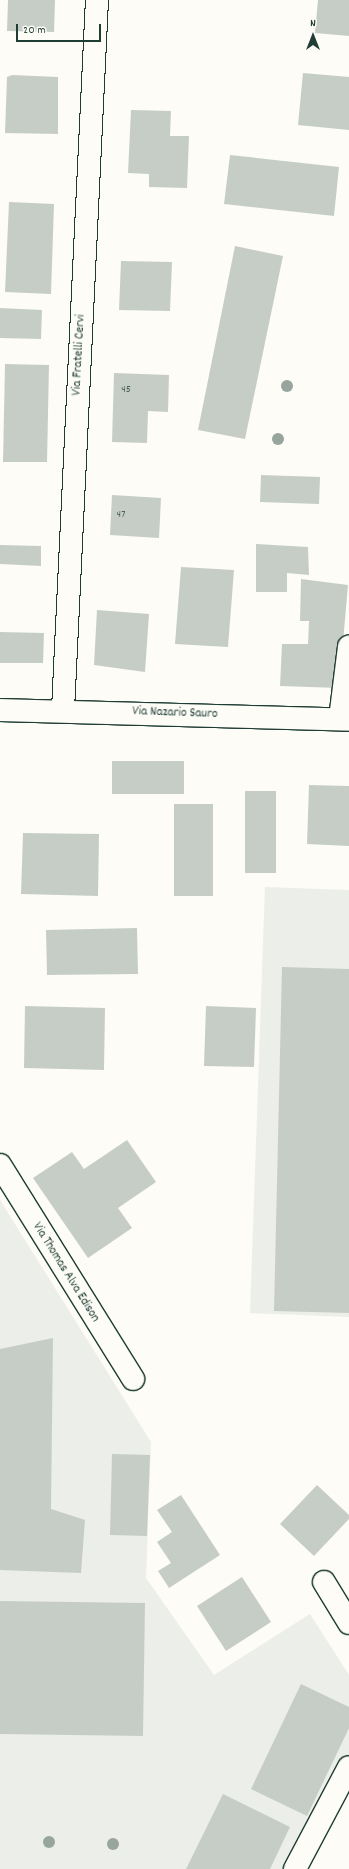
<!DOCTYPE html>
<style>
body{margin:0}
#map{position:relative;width:349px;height:1869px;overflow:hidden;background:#fdfcf7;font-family:Dekko,sans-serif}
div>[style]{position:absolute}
.built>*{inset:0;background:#eceee9}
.building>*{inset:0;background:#c6cdc7}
.roads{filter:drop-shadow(1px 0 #1f3d34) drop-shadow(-1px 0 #1f3d34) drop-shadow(0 1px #1f3d34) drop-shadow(0 -1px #1f3d34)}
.minor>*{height:22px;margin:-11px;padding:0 11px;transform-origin:11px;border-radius:11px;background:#fdfcf7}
.trees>*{width:12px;height:12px;margin:-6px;border-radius:50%;background:#98a59e}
span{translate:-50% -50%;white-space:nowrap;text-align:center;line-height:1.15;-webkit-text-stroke:3px #fdfcf7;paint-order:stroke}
.number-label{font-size:11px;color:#496159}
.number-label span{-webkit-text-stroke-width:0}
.street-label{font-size:13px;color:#1f3d34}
.north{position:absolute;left:293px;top:16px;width:40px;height:40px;-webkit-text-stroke:3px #fdfcf7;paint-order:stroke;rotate:0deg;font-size:11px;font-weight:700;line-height:16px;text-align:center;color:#1f3d34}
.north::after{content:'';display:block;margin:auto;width:14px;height:18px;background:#1f3d34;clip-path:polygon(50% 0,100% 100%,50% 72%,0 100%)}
.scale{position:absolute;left:16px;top:24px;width:85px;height:18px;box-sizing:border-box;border:2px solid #1f3d34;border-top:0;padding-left:5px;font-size:12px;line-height:14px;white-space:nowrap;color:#1f3d34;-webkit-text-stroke:3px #fdfcf7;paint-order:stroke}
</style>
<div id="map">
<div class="built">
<div style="clip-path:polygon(265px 887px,349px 890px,349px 1317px,250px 1313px)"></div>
<div style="clip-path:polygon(0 1200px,151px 1442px,146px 1578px,214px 1675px,310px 1614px,349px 1675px,349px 1786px,304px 1869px,0 1869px)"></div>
</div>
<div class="building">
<div style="clip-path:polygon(8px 0,55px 0,54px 32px,7px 31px)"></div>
<div style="clip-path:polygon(318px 0,349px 0,349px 36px,315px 33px)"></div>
<div style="clip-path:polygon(303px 73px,349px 77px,349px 130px,298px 125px)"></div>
<div style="clip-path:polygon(12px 75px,58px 77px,58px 134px,5px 133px,7px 77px)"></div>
<div style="clip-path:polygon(131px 110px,171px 111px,170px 136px,189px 136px,187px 188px,149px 187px,149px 174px,128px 173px)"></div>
<div style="clip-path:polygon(230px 155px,339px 167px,334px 216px,224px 204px)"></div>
<div style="clip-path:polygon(9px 202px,54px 204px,51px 294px,5px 292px)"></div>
<div style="clip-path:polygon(235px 246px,283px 256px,245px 439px,198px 430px)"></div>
<div style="clip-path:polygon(121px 261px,172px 262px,170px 311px,119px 310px)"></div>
<div style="clip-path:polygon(0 308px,42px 310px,41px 339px,0 338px)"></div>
<div style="clip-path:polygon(5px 364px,49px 365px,47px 462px,3px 462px)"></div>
<div style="clip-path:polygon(114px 373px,169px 375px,168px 412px,148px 411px,147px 443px,112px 442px)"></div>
<div style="clip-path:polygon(261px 475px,320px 477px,319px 504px,260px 502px)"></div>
<div style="clip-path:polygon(112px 495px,161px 498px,159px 538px,110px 535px)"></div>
<div style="clip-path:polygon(256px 544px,308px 547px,309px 575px,287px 573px,287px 592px,256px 592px)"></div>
<div style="clip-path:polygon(0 545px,41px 546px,41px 566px,0 564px)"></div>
<div style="clip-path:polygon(181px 567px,234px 570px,228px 647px,175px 644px)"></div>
<div style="clip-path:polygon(301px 579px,348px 585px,339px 688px,280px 686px,282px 644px,308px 644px,309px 621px,300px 621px)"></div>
<div style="clip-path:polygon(97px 610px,149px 614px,145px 672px,94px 665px)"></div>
<div style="clip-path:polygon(0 632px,44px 633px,43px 663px,0 663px)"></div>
<div style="clip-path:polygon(112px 761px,184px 761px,184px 794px,112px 794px)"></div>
<div style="clip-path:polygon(309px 785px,349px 786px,349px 846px,307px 844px)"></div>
<div style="clip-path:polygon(245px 791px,276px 791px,276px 873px,245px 873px)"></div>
<div style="clip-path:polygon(174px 804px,213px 804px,213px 896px,174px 896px)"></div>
<div style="clip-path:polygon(23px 833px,99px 834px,98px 896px,21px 894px)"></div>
<div style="clip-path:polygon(137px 928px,138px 974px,47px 975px,46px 930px)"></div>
<div style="clip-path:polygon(282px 967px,349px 969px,349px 1313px,274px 1311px)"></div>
<div style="clip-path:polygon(25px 1006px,105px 1008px,104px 1070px,24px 1068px)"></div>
<div style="clip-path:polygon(206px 1006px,256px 1008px,254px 1067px,204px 1066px)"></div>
<div style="clip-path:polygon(127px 1140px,156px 1182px,118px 1208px,132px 1228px,88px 1258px,33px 1178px,72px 1152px,84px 1169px)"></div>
<div style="clip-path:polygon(53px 1338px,51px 1509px,85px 1520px,81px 1573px,0 1570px,0 1349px)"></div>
<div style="clip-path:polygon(112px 1454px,150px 1455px,147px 1536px,110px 1535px)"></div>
<div style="clip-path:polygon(317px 1485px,349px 1515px,349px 1519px,314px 1556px,280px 1524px)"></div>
<div style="clip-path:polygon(181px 1495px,220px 1555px,169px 1588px,158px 1571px,171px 1563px,157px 1542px,172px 1532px,157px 1510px)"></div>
<div style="clip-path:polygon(242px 1577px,271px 1622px,226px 1651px,197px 1606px)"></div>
<div style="clip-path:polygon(0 1601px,145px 1603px,143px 1736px,0 1734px)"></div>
<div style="clip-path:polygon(301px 1684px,349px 1707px,349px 1728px,307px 1816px,251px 1789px)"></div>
<div style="clip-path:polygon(223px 1794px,290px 1827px,270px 1869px,186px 1869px)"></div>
</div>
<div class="roads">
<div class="minor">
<div style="left:0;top:710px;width:349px;rotate:1.6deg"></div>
<div style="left:63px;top:710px;width:711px;rotate:-87.26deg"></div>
<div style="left:340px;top:719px;width:73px;rotate:-82.9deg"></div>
<div style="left:0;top:1165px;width:252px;rotate:58.1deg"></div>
<div style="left:324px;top:1582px;width:48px;rotate:58.6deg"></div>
<div style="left:295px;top:1869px;width:115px;rotate:-62.1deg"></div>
</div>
</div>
<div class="trees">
<div style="left:287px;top:386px"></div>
<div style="left:278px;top:439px"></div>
<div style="left:49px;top:1842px"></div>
<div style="left:113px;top:1844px"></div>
</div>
<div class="number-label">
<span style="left:126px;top:390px">45</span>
<span style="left:121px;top:515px">47</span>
</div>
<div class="street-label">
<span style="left:80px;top:355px;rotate:-87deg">Via Fratelli Cervi</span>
<span style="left:175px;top:714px;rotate:2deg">Via Nazario Sauro</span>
<span style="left:65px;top:1273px;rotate:58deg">Via Thomas Alva Edison</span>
</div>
<div class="north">N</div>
<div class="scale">20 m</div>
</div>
